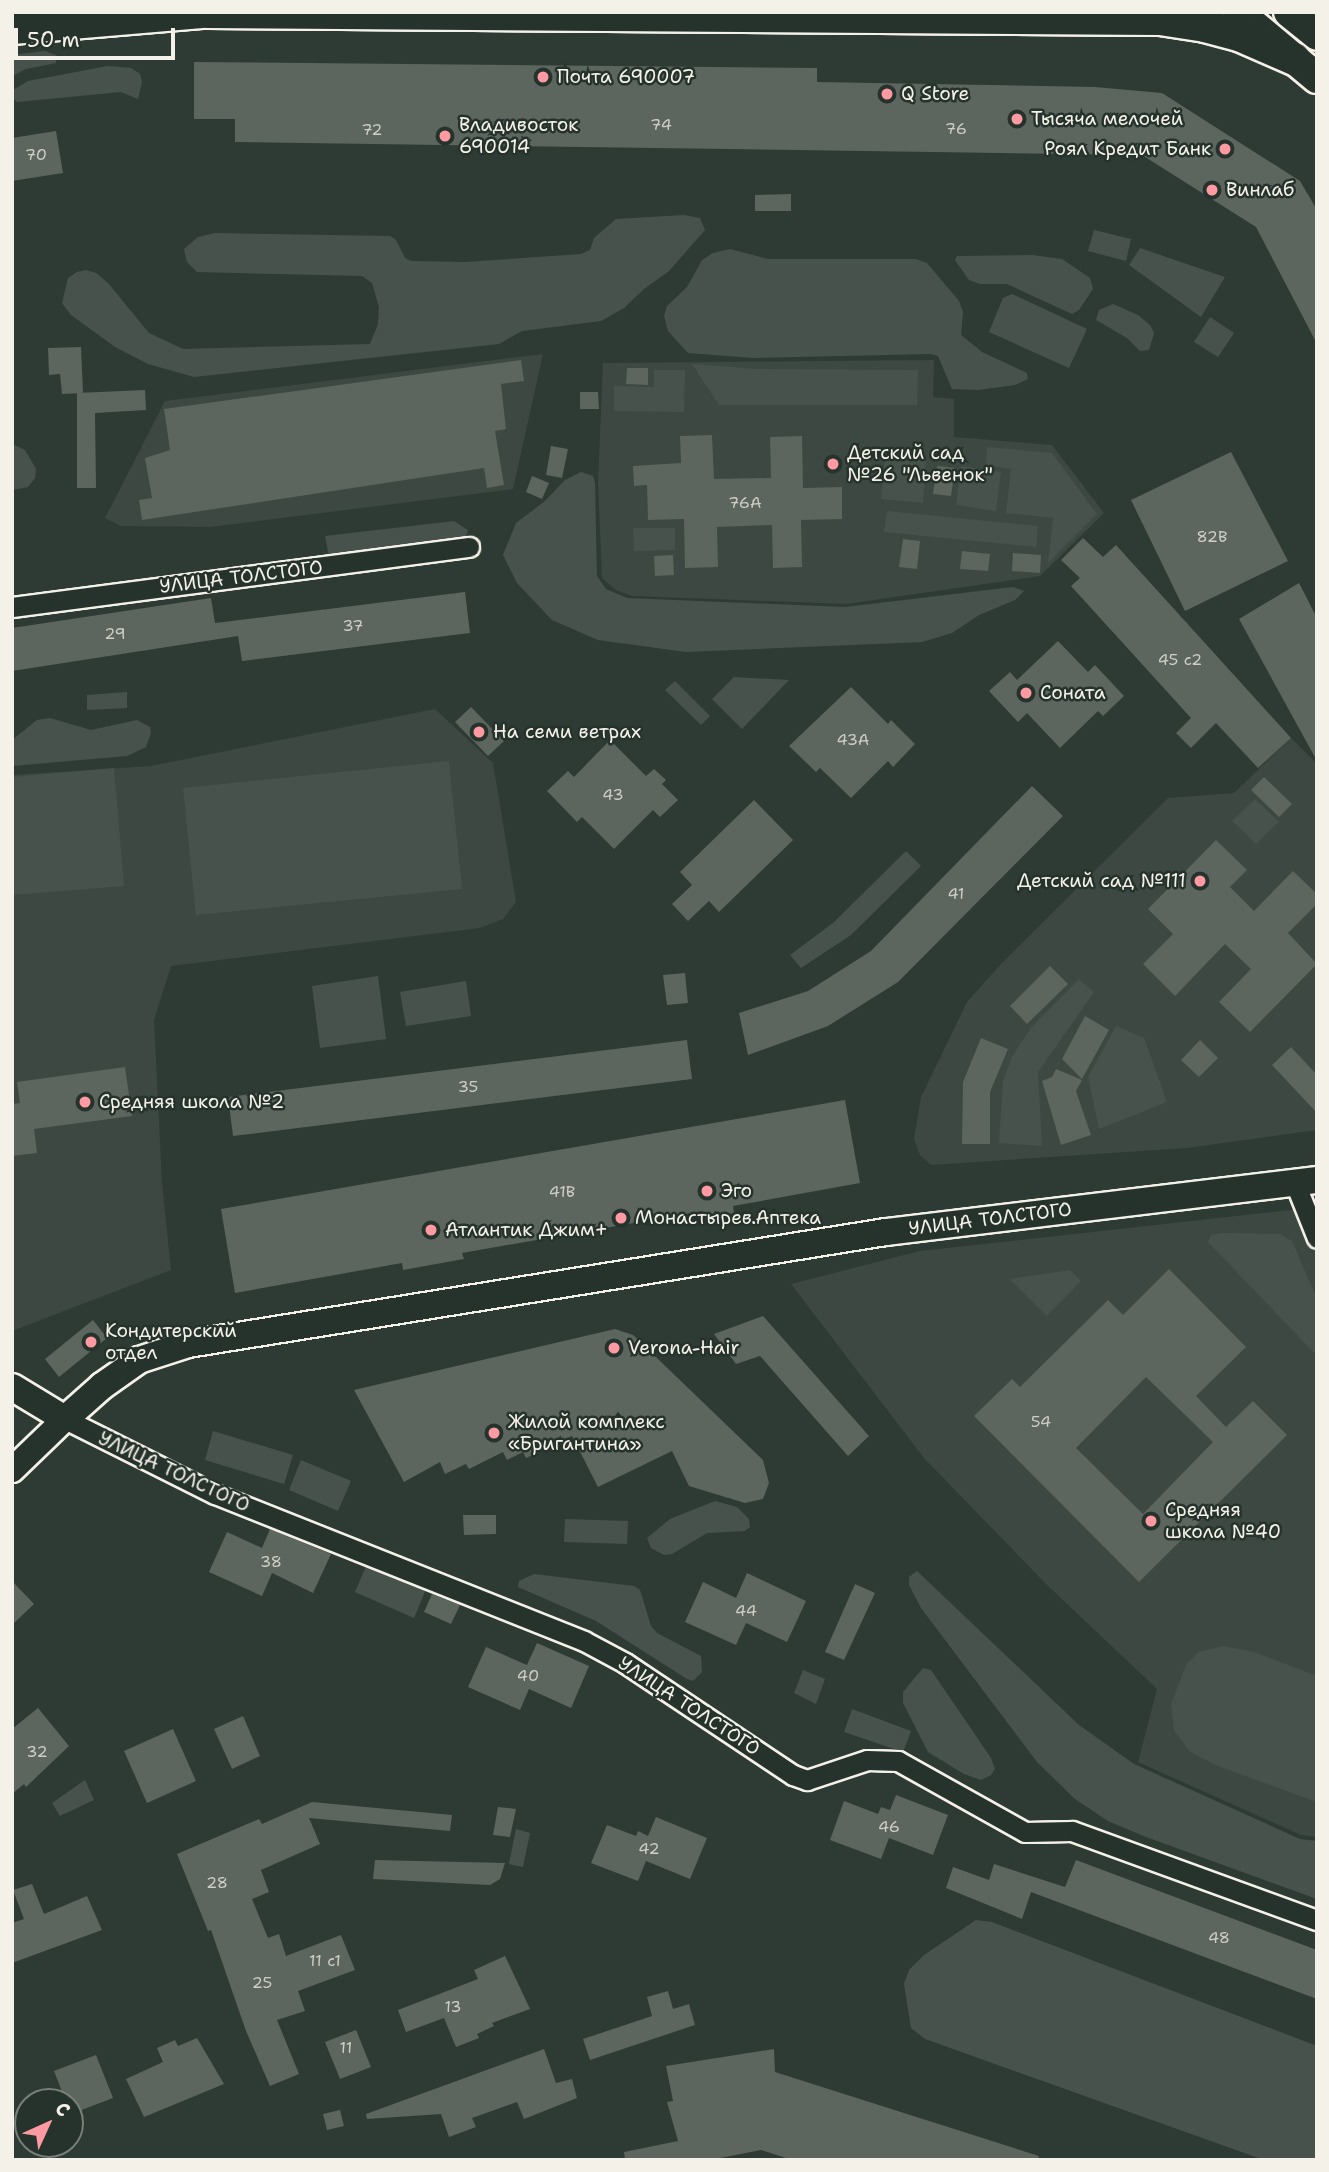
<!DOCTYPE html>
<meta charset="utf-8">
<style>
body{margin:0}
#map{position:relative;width:1329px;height:2172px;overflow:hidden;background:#2e3b34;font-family:"Shantell Sans",sans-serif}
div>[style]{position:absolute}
.built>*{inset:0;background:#3c4841}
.green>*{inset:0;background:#48524c}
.building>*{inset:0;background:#5c655e}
.roads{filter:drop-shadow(2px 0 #f4f1e8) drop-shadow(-2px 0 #f4f1e8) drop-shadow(0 2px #f4f1e8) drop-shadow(0 -2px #f4f1e8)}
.minor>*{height:19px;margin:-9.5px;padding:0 9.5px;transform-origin:9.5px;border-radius:9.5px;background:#26332d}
.tertiary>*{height:24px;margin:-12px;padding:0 12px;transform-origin:12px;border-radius:12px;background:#26332d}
.secondary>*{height:26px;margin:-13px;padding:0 13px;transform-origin:13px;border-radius:13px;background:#26332d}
.primary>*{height:30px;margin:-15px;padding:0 15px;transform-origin:15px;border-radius:15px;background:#26332d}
.trunk>*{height:32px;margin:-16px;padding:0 16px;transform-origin:16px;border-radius:16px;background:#26332d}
.dots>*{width:19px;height:19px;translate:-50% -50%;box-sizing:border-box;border:4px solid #26332d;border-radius:50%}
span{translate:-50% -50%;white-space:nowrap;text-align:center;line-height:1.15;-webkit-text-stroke:5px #26332d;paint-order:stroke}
.number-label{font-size:16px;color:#cecec6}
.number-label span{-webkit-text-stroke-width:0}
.poi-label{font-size:19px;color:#f4f1e8}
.left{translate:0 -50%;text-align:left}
.right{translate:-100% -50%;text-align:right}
.street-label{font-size:19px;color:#f4f1e8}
.frame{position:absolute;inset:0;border:14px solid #f4f1e8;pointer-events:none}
.north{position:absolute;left:14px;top:2088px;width:70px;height:70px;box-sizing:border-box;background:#26332d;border:2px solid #787f78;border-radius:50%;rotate:45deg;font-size:19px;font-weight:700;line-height:28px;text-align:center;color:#f4f1e8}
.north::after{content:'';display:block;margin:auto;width:24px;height:32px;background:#ff9aa2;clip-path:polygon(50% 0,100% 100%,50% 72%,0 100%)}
.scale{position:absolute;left:14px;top:28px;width:161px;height:32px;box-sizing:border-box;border:4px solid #f4f1e8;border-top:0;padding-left:9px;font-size:21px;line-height:24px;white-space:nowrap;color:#f4f1e8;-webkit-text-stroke:5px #26332d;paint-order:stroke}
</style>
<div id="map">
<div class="built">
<div style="clip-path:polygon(543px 354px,513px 489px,210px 527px,121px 526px,105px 518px,165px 401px)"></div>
<div style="clip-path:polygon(934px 360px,933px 397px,954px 399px,954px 437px,1052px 445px,1104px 513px,1040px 576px,846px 604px,632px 596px,616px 590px,602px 578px,598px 483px,603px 363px)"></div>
<div style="clip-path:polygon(435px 709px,493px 763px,516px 902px,503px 919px,480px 928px,171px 966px,154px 1020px,162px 1183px,171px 1270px,12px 1331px,12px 775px,151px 766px)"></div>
<div style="clip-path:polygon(1291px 738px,1317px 764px,1317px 1130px,1187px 1148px,931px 1165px,920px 1155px,914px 1139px,921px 1097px,967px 1002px,1000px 965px,1168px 798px,1234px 793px)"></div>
<div style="clip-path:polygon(1300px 1209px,1317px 1248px,1317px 1837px,1301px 1835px,1138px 1762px,1157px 1689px,1046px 1584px,924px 1458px,791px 1284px,920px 1251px)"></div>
</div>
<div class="green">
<div style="clip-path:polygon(45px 51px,56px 55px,56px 63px,26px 69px,12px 76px,12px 55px)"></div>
<div style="clip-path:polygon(108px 66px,131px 68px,140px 74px,142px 82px,138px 99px,121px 92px,17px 102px,12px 98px,13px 90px,28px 81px)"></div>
<div style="clip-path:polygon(684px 215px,700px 218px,705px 230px,669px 271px,644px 289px,624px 308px,601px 321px,522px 331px,499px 344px,194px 377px,148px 364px,115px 347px,71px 315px,62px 303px,68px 278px,77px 272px,86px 270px,96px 273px,108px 283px,149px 333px,183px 349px,370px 344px,378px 324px,379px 307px,372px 283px,362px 276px,197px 272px,187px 262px,184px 249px,198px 237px,215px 233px,390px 236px,396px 240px,405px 258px,411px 261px,465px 262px,581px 254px,590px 250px,594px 238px,616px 219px)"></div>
<div style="clip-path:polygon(1094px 230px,1131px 239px,1126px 261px,1088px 251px)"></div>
<div style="clip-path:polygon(1140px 248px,1225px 277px,1201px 317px,1129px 265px)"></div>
<div style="clip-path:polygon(730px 249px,768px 259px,916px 259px,927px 263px,959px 301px,963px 312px,961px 335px,982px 352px,1027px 373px,1028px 379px,1015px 385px,978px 390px,952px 389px,938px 356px,931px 354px,753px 358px,688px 353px,668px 331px,664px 316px,667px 306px,687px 287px,702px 260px,713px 253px)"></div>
<div style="clip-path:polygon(1032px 255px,1062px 259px,1090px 278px,1093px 289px,1079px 310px,1072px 314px,1007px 284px,980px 284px,969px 280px,955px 260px,957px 256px)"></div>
<div style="clip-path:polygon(1012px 294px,1087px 329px,1069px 368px,989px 332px,1003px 298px)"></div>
<div style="clip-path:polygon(1113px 304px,1138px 315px,1150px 325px,1154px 333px,1149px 350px,1140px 351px,1127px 338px,1096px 320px,1099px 310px)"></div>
<div style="clip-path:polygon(1210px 317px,1234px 333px,1218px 357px,1194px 342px)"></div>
<div style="clip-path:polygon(692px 364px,757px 369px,918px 370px,917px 405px,719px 405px)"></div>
<div style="clip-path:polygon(654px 370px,685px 370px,684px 412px,614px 411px,614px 386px,654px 387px)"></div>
<div style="clip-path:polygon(12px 444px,25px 450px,36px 469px,35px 478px,28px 487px,12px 490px)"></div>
<div style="clip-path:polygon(987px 447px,1052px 453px,1097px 514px,1048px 563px,1053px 518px,1006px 513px,1011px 469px,986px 465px)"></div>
<div style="clip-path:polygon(885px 456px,926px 460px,923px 503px,881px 499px)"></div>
<div style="clip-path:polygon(961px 466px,1001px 472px,996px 511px,956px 505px)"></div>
<div style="clip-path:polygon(581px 472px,593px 476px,595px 483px,597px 576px,606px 589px,627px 598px,845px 607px,1013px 587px,1024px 591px,1015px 600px,979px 615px,952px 633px,922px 642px,686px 652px,598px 640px,552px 620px,517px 583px,503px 555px,516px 523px,545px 501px,565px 480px)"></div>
<div style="clip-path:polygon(887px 511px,1038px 526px,1036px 547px,884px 532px)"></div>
<div style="clip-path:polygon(454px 521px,468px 530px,465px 540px,329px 557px,325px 536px)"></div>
<div style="clip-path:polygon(633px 528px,675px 528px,675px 550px,634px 551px)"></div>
<div style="clip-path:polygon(734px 677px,789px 680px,742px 729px,712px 699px)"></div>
<div style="clip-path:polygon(675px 681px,710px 716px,701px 725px,665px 690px)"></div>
<div style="clip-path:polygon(127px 692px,127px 708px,87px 710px,87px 695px)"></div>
<div style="clip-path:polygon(50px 718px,91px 730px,137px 720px,150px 727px,151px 733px,146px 747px,127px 756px,12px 766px,12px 740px,37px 720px)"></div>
<div style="clip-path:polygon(449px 761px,462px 889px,196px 915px,183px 788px)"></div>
<div style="clip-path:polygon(114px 768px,124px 886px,12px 895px,12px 777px)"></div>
<div style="clip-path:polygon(1255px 799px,1279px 822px,1256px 844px,1232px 821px)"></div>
<div style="clip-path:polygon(906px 851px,921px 866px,851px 935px,801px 968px,790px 955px,833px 923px)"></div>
<div style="clip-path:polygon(378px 976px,386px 1039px,320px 1048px,312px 986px)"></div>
<div style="clip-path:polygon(1079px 979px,1094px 992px,1038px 1072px,1042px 1146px,999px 1143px,1003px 1081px,1012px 1057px,1030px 1029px)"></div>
<div style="clip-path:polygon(466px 981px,471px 1016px,406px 1026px,400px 992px)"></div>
<div style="clip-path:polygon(1116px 1026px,1144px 1038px,1167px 1102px,1099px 1129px,1088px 1077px)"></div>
<div style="clip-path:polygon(1222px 1233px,1280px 1234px,1292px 1241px,1317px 1299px,1317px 1356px,1208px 1242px,1211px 1235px)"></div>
<div style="clip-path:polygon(1070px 1270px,1081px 1281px,1047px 1316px,1010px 1279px)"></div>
<div style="clip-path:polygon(213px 1431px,293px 1455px,284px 1484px,205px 1460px)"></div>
<div style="clip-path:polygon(301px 1460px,351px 1481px,338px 1511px,289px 1490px)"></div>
<div style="clip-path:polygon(715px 1501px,737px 1507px,749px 1519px,750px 1527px,745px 1531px,707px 1533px,672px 1554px,664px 1555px,651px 1548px,647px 1538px,670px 1519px)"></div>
<div style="clip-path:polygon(565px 1519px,628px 1521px,627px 1544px,564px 1542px)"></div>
<div style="clip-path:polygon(366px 1566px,426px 1589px,414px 1618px,355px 1592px)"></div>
<div style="clip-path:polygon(917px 1571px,1079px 1725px,1134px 1764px,1300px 1839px,1317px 1841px,1317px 1899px,1146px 1837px,1108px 1821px,1075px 1799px,1037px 1762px,921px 1608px,909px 1585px,909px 1577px)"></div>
<div style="clip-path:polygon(534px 1574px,634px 1586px,640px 1590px,651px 1626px,657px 1633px,701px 1656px,702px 1672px,693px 1681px,687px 1679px,596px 1621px,518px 1587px,519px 1581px)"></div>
<div style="clip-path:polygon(1223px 1646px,1254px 1652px,1317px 1676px,1317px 1802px,1215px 1765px,1189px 1751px,1174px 1730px,1171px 1704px,1186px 1665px,1199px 1652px)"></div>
<div style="clip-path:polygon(923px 1668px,931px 1670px,991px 1758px,995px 1769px,991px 1775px,981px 1780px,964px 1774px,928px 1752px,903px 1703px,903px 1692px)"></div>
<div style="clip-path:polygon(803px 1670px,825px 1679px,816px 1704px,794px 1693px)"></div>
<div style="clip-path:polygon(852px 1709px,911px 1731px,903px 1752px,844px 1732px)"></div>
<div style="clip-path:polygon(85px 1780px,94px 1800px,60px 1816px,52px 1803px)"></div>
<div style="clip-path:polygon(516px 1829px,530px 1833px,523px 1867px,509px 1864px)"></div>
<div style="clip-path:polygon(976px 1920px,992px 1922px,1317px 2046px,1317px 2160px,1264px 2160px,925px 2039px,911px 2028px,904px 1984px,909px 1970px,924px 1955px)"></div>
</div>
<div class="building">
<div style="clip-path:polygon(194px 62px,817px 68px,817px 82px,1095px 87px,1162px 93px,1300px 181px,1317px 210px,1317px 344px,1256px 227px,1142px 155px,235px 142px,235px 119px,194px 119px)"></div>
<div style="clip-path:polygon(56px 131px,63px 173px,12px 181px,12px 138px)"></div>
<div style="clip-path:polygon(791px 194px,791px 211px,755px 211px,755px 195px)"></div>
<div style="clip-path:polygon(81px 347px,83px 393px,62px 394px,60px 374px,49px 375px,48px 348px)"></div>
<div style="clip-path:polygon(521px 360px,524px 381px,501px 384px,506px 429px,495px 431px,504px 485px,487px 488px,484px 468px,142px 520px,139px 500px,152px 498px,145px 458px,170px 450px,164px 409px)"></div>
<div style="clip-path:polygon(627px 368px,648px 368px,648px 385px,626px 384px)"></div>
<div style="clip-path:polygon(145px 390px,146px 410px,95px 413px,96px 488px,77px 488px,77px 393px)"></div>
<div style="clip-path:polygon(580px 392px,598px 392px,599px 409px,580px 409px)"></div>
<div style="clip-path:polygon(712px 435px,714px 479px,771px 478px,770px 437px,802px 436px,803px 488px,842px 487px,842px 519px,801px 520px,802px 567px,773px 568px,772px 525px,717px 527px,718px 567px,685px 568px,684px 519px,648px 520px,647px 485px,634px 486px,633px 466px,681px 463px,680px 436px)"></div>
<div style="clip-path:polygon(551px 446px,568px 449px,562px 478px,546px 475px)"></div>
<div style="clip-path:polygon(1231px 452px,1288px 561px,1185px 611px,1131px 500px)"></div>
<div style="clip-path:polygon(937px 466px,955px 468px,951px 496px,933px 494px)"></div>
<div style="clip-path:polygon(532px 476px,549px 483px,542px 499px,526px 492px)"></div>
<div style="clip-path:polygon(1083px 538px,1103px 557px,1116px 545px,1291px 738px,1258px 768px,1216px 723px,1191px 748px,1176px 733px,1191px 718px,1071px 586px,1080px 578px,1061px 560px)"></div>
<div style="clip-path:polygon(903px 539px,920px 541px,917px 569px,899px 567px)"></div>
<div style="clip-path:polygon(962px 551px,990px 554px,988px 571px,960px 569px)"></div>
<div style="clip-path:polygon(1013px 553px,1041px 555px,1040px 573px,1012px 571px)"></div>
<div style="clip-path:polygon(673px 555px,674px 575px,655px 576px,654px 556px)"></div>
<div style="clip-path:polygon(1299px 583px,1317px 618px,1317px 761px,1239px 619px)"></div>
<div style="clip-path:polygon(465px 592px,470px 633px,242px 661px,238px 636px,12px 671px,12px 628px,211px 598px,215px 623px)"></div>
<div style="clip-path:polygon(1058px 641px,1088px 672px,1095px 665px,1124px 696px,1103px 716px,1098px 711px,1060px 748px,1027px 713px,1018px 722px,989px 691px,1010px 672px,1017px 680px)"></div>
<div style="clip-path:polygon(851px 687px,888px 724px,891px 720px,915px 744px,893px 767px,888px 761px,851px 798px,820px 768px,816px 772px,789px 746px)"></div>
<div style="clip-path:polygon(471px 707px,504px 741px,488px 756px,455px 722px)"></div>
<div style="clip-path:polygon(610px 740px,646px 776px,654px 769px,666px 780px,662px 784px,678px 800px,660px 817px,653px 810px,614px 849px,582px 817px,577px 822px,547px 791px,568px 771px,574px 777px)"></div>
<div style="clip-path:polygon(1264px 777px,1292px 804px,1279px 817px,1251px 790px)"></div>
<div style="clip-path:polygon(1032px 786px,1063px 816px,898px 982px,828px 1026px,748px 1055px,739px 1013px,808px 991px,871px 951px)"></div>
<div style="clip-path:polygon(754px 800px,793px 840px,719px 912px,709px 901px,688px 921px,672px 904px,692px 885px,680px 872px)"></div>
<div style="clip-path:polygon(1216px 840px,1247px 870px,1230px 887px,1254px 911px,1293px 871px,1317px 894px,1317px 904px,1288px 933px,1317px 964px,1250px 1032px,1219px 1002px,1251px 969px,1225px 944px,1175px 996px,1143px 964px,1173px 934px,1148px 909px)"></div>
<div style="clip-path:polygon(1050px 966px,1068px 984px,1027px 1024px,1010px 1006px)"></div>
<div style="clip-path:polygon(685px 973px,688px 1003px,667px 1005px,663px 975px)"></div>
<div style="clip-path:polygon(1085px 1016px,1109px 1030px,1082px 1079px,1062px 1059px)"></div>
<div style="clip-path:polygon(981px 1038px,1008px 1049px,990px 1092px,990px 1144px,962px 1144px,963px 1082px)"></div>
<div style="clip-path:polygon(687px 1040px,692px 1079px,233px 1136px,228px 1097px)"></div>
<div style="clip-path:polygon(1200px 1040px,1218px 1058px,1199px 1077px,1181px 1060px)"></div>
<div style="clip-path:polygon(1291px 1047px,1317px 1075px,1317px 1113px,1272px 1065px)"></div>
<div style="clip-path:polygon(125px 1067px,132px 1116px,34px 1129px,37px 1153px,12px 1156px,12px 1104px,20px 1103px,17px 1082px)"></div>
<div style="clip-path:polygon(1056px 1069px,1082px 1080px,1076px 1091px,1091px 1135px,1061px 1145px,1042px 1081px,1052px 1077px)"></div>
<div style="clip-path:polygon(845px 1100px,860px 1183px,733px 1206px,734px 1213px,703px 1219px,702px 1211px,462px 1253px,464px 1259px,403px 1270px,402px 1263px,235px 1293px,221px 1209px)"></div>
<div style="clip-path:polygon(evenodd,1169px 1269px,1246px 1347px,1196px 1396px,1226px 1427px,1253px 1401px,1287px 1435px,1139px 1582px,974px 1416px,1012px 1379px,1020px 1387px,1108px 1300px,1123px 1315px,1169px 1269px,1146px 1377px,1213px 1442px,1143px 1514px,1076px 1448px,1146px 1377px)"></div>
<div style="clip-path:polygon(763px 1316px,869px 1436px,848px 1456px,760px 1356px,736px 1364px,714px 1334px)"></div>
<div style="clip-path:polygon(93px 1320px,107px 1338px,59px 1377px,45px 1359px)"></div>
<div style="clip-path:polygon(615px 1329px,633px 1335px,763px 1460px,769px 1483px,763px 1499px,745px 1503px,689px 1486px,672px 1451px,598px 1487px,572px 1436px,526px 1458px,523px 1452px,507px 1460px,503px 1452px,469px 1469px,466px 1464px,445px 1474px,440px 1462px,404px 1482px,354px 1390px)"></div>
<div style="clip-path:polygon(463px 1515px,496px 1515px,496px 1534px,464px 1535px)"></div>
<div style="clip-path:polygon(270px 1529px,331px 1554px,313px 1593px,272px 1573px,262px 1596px,209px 1572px,227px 1532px,262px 1548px)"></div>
<div style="clip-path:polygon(747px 1573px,806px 1601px,787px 1642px,746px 1623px,736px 1645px,685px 1622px,703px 1582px,736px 1598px)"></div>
<div style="clip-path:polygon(12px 1581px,34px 1604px,12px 1625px)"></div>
<div style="clip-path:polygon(855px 1584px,875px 1593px,844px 1660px,825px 1652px)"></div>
<div style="clip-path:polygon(432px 1594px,460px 1605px,451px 1624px,424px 1612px)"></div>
<div style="clip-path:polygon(537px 1643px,589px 1666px,571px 1708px,529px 1689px,520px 1710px,468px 1687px,486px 1647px,527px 1665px)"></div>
<div style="clip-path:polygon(38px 1708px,69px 1746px,26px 1787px,24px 1784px,12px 1794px,12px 1729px)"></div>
<div style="clip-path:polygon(243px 1716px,260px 1756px,232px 1769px,214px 1729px)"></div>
<div style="clip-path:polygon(173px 1729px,196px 1781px,147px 1803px,124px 1751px)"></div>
<div style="clip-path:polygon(896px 1795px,948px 1815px,933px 1855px,889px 1838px,881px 1859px,830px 1840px,844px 1801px,878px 1814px,881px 1807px,890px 1810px)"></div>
<div style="clip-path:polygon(312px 1802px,452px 1815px,450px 1831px,309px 1818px,320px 1844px,261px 1870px,269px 1892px,252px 1899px,268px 1938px,279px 1934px,286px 1956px,341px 1935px,355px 1970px,298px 1991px,305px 2011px,277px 2020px,299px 2074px,270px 2086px,246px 2031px,211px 1930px,208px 1931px,177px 1854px,259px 1819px,262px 1824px)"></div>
<div style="clip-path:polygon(498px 1807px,516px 1809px,510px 1837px,493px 1835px)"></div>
<div style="clip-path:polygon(656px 1817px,707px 1838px,690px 1879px,646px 1861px,638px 1881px,591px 1863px,607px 1825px,636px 1836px,638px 1831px,648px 1836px)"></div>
<div style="clip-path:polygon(375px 1860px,463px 1862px,505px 1863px,500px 1879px,490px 1885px,373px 1879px)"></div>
<div style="clip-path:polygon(1076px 1860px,1317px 1950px,1317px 1999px,1031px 1892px,1022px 1919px,946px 1888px,953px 1867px,989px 1880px,994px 1864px,1065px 1887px)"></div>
<div style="clip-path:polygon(32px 1884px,44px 1914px,87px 1896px,102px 1930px,12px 1963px,12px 1923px,24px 1919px,13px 1890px)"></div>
<div style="clip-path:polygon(505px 1956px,530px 2009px,492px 2023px,494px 2026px,477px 2034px,479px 2038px,456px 2047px,444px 2018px,406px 2032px,398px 2010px,478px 1979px,474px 1970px)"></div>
<div style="clip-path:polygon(668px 1991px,673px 2009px,689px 2004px,695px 2025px,590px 2060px,583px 2039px,652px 2016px,647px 1997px)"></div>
<div style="clip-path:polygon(356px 2030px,371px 2067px,340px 2079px,325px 2042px)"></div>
<div style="clip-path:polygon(197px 2038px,224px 2084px,144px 2117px,126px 2079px,163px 2062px,157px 2048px,175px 2040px,178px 2046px)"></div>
<div style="clip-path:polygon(544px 2049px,556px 2083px,572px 2079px,577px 2098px,524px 2119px,517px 2102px,472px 2118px,476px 2127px,449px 2137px,441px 2114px,367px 2119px,366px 2114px)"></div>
<div style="clip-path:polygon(774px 2049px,775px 2072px,1039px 2156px,1038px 2160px,792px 2160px,761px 2150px,710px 2160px,625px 2160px,624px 2152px,678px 2141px,667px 2102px,673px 2101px,666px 2066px)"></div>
<div style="clip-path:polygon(96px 2055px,113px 2098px,71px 2114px,70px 2102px,66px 2102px,54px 2071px)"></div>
<div style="clip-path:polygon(340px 2110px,344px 2126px,327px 2130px,323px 2114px)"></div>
</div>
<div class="roads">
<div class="minor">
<div style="left:12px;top:607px;width:461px;rotate:-7.5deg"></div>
<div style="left:1295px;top:1183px;width:59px;rotate:68.2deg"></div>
<div style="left:65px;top:1419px;width:168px;rotate:26.6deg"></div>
<div style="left:215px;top:1494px;width:397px;rotate:21.7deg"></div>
<div style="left:584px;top:1641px;width:47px;rotate:28.2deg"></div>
<div style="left:625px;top:1663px;width:202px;rotate:33.7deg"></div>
<div style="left:793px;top:1775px;width:15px;rotate:20deg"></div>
<div style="left:807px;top:1780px;width:63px;rotate:-18.4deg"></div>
<div style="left:867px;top:1760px;width:31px;rotate:2deg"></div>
<div style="left:898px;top:1761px;width:145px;rotate:29.2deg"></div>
<div style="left:1025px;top:1832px;width:47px;rotate:-1.2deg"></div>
<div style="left:1072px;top:1831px;width:261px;rotate:20deg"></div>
</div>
<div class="tertiary">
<div style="left:12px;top:1470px;width:74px;rotate:-43.9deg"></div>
</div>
<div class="secondary">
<div style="left:12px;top:1387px;width:62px;rotate:31.1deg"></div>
<div style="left:65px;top:1419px;width:50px;rotate:-41.7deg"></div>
<div style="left:102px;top:1386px;width:45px;rotate:-35.1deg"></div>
<div style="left:139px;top:1360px;width:52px;rotate:-18.1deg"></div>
<div style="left:188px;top:1344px;width:707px;rotate:-9.12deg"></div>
<div style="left:886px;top:1232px;width:434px;rotate:-6.9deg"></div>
</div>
<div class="primary">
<div style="left:1238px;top:12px;width:103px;rotate:39.9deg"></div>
<div style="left:1289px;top:12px;width:36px;rotate:39deg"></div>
</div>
<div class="trunk">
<div style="left:208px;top:12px;width:952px;rotate:0.42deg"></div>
<div style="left:1160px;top:19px;width:46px;rotate:8.8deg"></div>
<div style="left:1205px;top:26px;width:35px;rotate:15deg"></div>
<div style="left:1239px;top:35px;width:60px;rotate:23.6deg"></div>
<div style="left:12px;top:28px;width:190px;rotate:-4.8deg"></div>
</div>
</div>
<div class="dots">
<div style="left:543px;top:77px;background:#ff9aa2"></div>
<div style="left:887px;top:94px;background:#ff9aa2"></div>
<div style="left:1017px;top:119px;background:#ff9aa2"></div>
<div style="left:445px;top:136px;background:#ff9aa2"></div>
<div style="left:1225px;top:149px;background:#ff9aa2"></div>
<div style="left:1212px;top:190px;background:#ff9aa2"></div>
<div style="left:833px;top:464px;background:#ff9aa2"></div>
<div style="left:1026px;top:693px;background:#ff9aa2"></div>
<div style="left:479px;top:732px;background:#ff9aa2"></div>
<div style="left:1200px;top:881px;background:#ff9aa2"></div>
<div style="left:85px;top:1102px;background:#ff9aa2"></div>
<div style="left:707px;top:1191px;background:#ff9aa2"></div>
<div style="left:621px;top:1218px;background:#ff9aa2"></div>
<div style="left:431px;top:1230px;background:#ff9aa2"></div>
<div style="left:91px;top:1342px;background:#ff9aa2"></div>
<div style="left:614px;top:1348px;background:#ff9aa2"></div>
<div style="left:494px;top:1433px;background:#ff9aa2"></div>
<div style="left:1151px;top:1521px;background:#ff9aa2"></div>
</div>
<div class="number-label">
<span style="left:661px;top:125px">74</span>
<span style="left:956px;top:129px">76</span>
<span style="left:372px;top:130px">72</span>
<span style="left:36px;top:155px">70</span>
<span style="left:745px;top:503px">76А</span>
<span style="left:1212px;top:537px">82В</span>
<span style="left:353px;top:626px">37</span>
<span style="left:115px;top:634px">29</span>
<span style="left:1180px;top:660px">45 с2</span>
<span style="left:853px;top:740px">43А</span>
<span style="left:613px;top:795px">43</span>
<span style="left:956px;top:894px">41</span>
<span style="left:468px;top:1087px">35</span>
<span style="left:562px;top:1192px">41В</span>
<span style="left:1041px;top:1422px">54</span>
<span style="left:271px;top:1562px">38</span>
<span style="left:746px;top:1611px">44</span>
<span style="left:528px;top:1676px">40</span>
<span style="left:37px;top:1752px">32</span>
<span style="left:889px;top:1827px">46</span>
<span style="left:649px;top:1849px">42</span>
<span style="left:217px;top:1883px">28</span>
<span style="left:1219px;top:1938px">48</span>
<span style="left:325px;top:1961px">11 с1</span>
<span style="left:262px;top:1983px">25</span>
<span style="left:453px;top:2007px">13</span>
<span style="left:346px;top:2048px">11</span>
</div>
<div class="poi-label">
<span class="left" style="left:557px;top:77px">Почта 690007</span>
<span class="left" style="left:901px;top:94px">Q Store</span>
<span class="left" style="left:1031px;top:119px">Тысяча мелочей</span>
<span class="left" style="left:459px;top:136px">Владивосток<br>690014</span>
<span class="right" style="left:1211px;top:149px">Роял Кредит Банк</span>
<span class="left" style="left:1226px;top:190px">Винлаб</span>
<span class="left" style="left:847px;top:464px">Детский сад<br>№26 "Львенок"</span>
<span class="left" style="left:1040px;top:693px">Соната</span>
<span class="left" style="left:493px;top:732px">На семи ветрах</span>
<span class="right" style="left:1186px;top:881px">Детский сад №111</span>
<span class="left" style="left:99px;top:1102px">Средняя школа №2</span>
<span class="left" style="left:721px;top:1191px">Эго</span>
<span class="left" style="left:635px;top:1218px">Монастырев.Аптека</span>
<span class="left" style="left:445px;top:1230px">Атлантик Джим+</span>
<span class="left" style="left:105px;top:1342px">Кондитерский<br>отдел</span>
<span class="left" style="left:628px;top:1348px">Verona-Hair</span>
<span class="left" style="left:508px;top:1433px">Жилой комплекс<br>«Бригантина»</span>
<span class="left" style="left:1165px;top:1521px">Средняя<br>школа №40</span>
</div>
<div class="street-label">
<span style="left:241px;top:577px;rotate:-7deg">УЛИЦА ТОЛСТОГО</span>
<span style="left:990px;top:1219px;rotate:-7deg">УЛИЦА ТОЛСТОГО</span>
<span style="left:174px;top:1472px;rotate:25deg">УЛИЦА ТОЛСТОГО</span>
<span style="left:689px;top:1706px;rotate:33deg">УЛИЦА ТОЛСТОГО</span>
</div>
<div class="frame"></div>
<div class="north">С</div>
<div class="scale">50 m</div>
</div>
